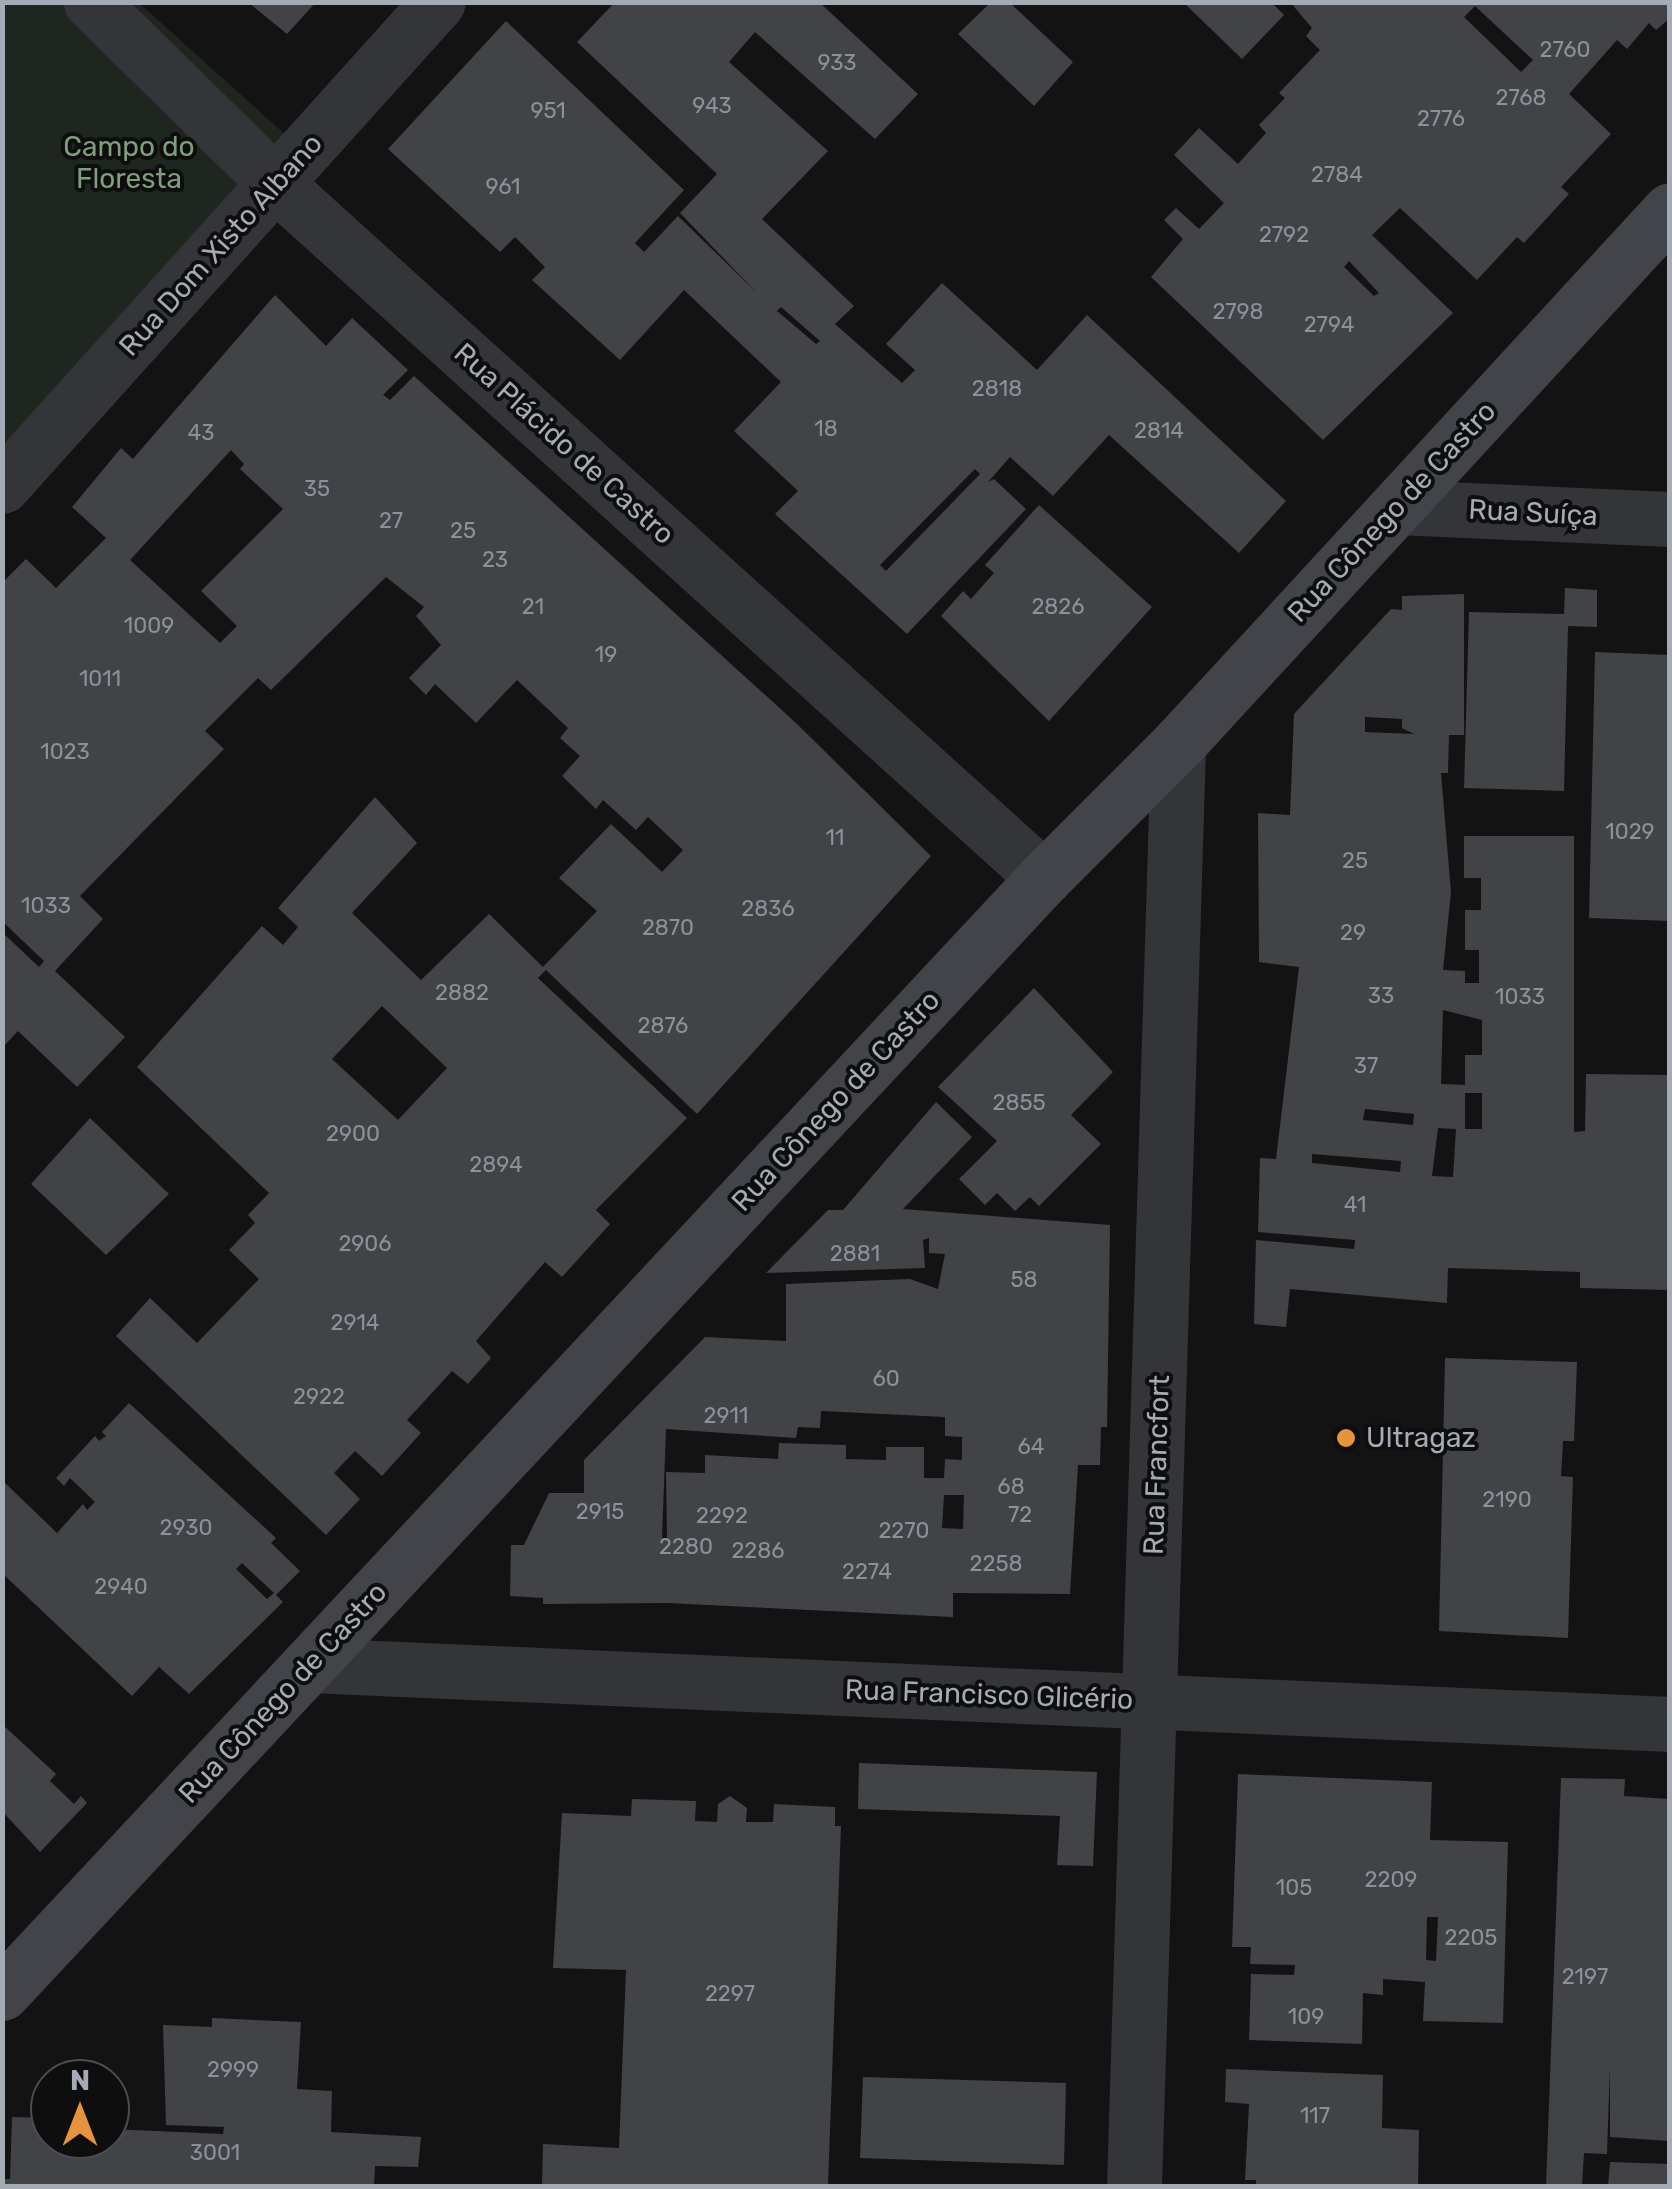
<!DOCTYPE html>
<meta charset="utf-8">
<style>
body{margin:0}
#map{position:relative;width:1672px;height:2189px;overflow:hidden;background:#131314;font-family:Rubik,sans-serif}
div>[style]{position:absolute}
.green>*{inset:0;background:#1f261f}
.building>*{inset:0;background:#424347}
.minor>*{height:55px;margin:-27.5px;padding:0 27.5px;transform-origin:27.5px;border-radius:27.5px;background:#343539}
.secondary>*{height:55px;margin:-27.5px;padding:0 27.5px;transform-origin:27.5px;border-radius:27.5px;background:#424449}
.dots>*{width:28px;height:28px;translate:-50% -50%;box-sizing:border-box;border:5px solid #0e0e0f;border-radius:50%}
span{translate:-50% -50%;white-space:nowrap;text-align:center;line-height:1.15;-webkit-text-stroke:8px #0e0e0f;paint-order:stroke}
.number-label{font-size:22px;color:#8c9199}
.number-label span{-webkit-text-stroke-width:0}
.park-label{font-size:28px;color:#7f9e7d}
.street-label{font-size:28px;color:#a5abb4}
.poi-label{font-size:28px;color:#a5abb4}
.left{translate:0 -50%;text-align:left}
.frame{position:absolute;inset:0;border:5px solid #a5abb4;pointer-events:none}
.north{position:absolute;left:30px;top:2059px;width:100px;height:100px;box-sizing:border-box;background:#0e0e0f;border:2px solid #4a4d51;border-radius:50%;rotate:0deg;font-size:28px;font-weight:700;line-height:40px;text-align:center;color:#a5abb4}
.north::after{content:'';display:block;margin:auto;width:35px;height:45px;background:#e69439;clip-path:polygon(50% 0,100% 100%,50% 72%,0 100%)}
</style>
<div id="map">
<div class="green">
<div style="clip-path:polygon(2px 3px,139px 3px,308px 155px,27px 461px,3px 438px)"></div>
</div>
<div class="building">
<div style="clip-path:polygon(248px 2px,316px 2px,287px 34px)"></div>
<div style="clip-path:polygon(evenodd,615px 2px,819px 2px,918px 94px,875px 139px,755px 32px,729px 62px,828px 151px,762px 219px,854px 306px,835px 324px,902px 383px,915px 370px,886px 344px,942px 283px,1037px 370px,1087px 315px,1286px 501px,1239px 553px,1109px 435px,1053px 496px,1010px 457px,988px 482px,994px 479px,1026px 509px,907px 634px,775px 514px,798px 491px,734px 431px,781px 382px,684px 290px,620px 360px,532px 280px,545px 267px,515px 237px,500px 252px,388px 149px,506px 21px,684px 190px,635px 243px,644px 252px,678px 216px,757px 293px,680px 213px,717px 174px,577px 42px,615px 2px,781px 307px,820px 341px,816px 344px,777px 311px,781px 307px,615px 2px,975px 469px,980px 474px,886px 571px,880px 565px,975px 469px)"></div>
<div style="clip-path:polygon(991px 2px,1009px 2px,1073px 62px,1034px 106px,958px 34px)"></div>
<div style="clip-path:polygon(1183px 2px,1271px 2px,1284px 15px,1242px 59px)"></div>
<div style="clip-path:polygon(evenodd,1290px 2px,1670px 2px,1670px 18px,1656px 30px,1649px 23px,1627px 49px,1617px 40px,1569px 94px,1611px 134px,1561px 187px,1569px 194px,1524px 243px,1517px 237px,1477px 280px,1400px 208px,1372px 235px,1453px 313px,1323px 440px,1151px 277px,1183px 239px,1164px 220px,1176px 208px,1199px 229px,1224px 203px,1174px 155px,1199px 128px,1238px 164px,1266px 133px,1259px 125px,1285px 98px,1279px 93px,1320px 50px,1306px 36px,1312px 28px,1290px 2px,1475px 6px,1533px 60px,1521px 72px,1464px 17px,1475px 6px,1290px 2px,1349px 261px,1379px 293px,1374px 296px,1344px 267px,1349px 261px)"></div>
<div style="clip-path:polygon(evenodd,275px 295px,326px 346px,352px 318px,408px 370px,383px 395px,390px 400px,414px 376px,796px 723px,931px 856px,697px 1114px,546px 970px,538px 978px,687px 1118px,596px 1210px,610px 1224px,562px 1277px,545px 1262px,476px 1341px,491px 1358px,468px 1384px,452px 1371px,407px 1420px,421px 1433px,382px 1476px,355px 1451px,334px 1473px,360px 1499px,326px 1535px,116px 1336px,150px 1298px,197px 1343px,259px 1279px,229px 1250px,255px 1223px,248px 1215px,269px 1193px,137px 1067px,262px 926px,283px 945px,298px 927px,278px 908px,375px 797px,417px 843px,352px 913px,421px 980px,489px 914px,543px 967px,597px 911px,559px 878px,611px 824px,662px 872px,683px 850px,648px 817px,636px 830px,603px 800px,596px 809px,562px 776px,580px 756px,560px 738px,568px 728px,517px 680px,476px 723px,435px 684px,426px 695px,409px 678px,441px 645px,416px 616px,424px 607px,386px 577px,271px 690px,258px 678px,205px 731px,224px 749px,80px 896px,103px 919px,55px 971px,125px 1037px,77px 1087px,18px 1031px,2px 1048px,2px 932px,39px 967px,44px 961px,2px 921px,2px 583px,26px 559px,56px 588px,106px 538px,72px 507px,121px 448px,133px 459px,138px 453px,275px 295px,231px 450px,244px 464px,240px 469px,283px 509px,201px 591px,237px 626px,220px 643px,130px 560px,231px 450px,275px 295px,382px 1006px,447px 1068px,398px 1120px,332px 1059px,382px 1006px)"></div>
<div style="clip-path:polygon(1039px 505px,1152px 607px,1049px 721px,941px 616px,963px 591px,971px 599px,994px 573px,985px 565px)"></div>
<div style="clip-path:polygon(1565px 588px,1597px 590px,1597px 627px,1568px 626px,1564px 791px,1464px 788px,1469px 612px,1564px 614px)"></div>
<div style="clip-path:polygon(evenodd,1464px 594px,1464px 735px,1449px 735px,1448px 773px,1441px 773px,1451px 892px,1443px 970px,1465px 971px,1465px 983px,1479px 983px,1479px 950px,1465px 950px,1465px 910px,1481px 910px,1481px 878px,1464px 878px,1464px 836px,1574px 836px,1574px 1132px,1585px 1131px,1586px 1074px,1670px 1075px,1670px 1290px,1580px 1288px,1580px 1272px,1448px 1268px,1447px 1303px,1290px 1289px,1286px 1327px,1254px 1324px,1256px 1240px,1354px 1249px,1355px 1240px,1258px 1232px,1260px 1158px,1276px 1159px,1299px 967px,1259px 962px,1258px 813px,1290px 815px,1294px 714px,1391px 609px,1402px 610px,1402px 596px,1464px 594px,1365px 717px,1402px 719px,1402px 728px,1414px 734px,1365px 732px,1365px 717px,1464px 594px,1443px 1010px,1482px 1020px,1482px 1055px,1465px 1055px,1465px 1085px,1441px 1084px,1443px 1010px,1464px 594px,1465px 1093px,1482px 1093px,1482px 1129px,1465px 1129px,1465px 1093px,1464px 594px,1365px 1109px,1414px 1114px,1413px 1125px,1363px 1120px,1365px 1109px,1464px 594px,1438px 1128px,1456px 1129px,1453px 1177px,1432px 1176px,1438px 1128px,1464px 594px,1312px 1154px,1401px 1161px,1400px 1172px,1312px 1163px,1312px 1154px)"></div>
<div style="clip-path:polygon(1595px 652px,1670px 655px,1670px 921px,1589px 918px)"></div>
<div style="clip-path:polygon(1034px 988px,1113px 1072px,1071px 1115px,1101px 1144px,1039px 1206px,1030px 1197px,1015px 1211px,997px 1193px,985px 1205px,959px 1179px,997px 1141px,938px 1087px)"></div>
<div style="clip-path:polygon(evenodd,936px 1102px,972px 1137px,903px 1209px,1110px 1225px,1107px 1427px,1101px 1427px,1100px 1465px,1078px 1465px,1070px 1594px,953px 1593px,953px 1617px,667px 1603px,543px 1604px,543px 1598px,510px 1596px,511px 1545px,524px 1545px,549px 1493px,584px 1493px,584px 1460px,705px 1337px,786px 1341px,786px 1284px,910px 1279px,938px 1289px,945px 1254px,929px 1253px,929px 1238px,923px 1240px,925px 1268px,766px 1273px,828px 1210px,843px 1210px,936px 1102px,821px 1411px,945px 1417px,945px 1436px,962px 1437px,962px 1460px,945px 1459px,944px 1478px,924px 1478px,924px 1447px,886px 1447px,886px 1460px,846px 1459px,846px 1445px,779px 1443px,778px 1459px,705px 1455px,705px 1473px,666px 1472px,667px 1538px,662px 1538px,666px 1429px,796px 1438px,798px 1427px,820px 1428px,821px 1411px,936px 1102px,944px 1495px,964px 1495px,963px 1529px,942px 1528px,944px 1495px)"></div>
<div style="clip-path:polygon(90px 1118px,169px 1194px,106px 1255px,31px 1184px)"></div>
<div style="clip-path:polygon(1445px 1358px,1577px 1362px,1574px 1441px,1563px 1441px,1561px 1476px,1573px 1477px,1568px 1638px,1439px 1631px)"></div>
<div style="clip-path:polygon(evenodd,129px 1403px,276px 1538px,271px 1543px,300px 1571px,276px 1595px,283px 1602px,189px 1694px,159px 1667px,132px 1696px,2px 1573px,2px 1480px,57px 1533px,83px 1504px,87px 1510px,95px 1502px,70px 1478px,64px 1486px,56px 1478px,95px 1436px,99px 1441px,106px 1436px,102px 1432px,129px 1403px,242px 1563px,274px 1593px,267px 1599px,236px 1569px,242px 1563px)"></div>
<div style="clip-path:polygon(2px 1724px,56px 1774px,50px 1781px,74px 1804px,81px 1796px,87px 1803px,40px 1852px,2px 1811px)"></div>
<div style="clip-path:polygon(859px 1763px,1097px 1772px,1093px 1866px,1057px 1865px,1060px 1816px,858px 1809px)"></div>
<div style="clip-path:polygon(evenodd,1238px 1774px,1432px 1782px,1430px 1840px,1508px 1842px,1503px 2023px,1423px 2021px,1425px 1982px,1383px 1979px,1383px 1995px,1363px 1993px,1362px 2044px,1249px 2040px,1251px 1974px,1294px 1975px,1295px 1965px,1250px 1964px,1251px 1947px,1232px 1947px,1238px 1774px,1427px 1917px,1438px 1917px,1436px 1961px,1426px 1960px,1427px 1917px)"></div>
<div style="clip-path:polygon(1561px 1778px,1625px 1779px,1624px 1796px,1670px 1799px,1670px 2141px,1610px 2137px,1610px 2067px,1607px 2154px,1584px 2153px,1582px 2186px,1546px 2186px)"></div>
<div style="clip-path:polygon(730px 1796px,747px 1808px,746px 1822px,773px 1822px,774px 1804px,835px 1807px,835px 1826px,841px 1826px,828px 2186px,542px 2186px,543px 2144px,619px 2148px,626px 1970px,553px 1968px,562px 1813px,631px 1816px,632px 1799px,696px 1801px,695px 1821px,717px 1822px,718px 1804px)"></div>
<div style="clip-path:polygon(212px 2018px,301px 2022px,297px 2089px,332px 2091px,331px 2132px,421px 2137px,418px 2167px,375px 2166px,374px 2186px,2px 2186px,2px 2179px,10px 2179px,12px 2117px,50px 2118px,50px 2139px,110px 2139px,110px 2129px,223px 2134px,224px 2127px,166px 2125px,163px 2025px,212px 2027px)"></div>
<div style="clip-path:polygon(1226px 2069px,1383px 2075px,1382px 2128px,1419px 2130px,1418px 2186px,1256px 2186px,1256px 2180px,1245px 2180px,1249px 2104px,1225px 2102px)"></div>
<div style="clip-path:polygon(863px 2077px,1066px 2083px,1064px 2165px,860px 2158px)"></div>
<div style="clip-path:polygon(1610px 2162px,1670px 2164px,1670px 2186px,1608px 2186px)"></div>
</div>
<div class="minor">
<div style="left:91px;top:2px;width:260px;rotate:44.5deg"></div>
<div style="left:276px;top:184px;width:1035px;rotate:42.1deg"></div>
<div style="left:2px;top:486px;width:651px;rotate:-47.99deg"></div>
<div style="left:1397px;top:507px;width:273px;rotate:2.5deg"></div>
<div style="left:309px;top:1665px;width:1362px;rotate:2.48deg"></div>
<div style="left:1134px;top:2186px;width:1443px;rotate:-88.25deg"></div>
</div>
<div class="secondary">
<div style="left:2px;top:1993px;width:1526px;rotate:-46.94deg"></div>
<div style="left:1044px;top:878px;width:190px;rotate:-45deg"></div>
<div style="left:1178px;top:744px;width:726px;rotate:-47.34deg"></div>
</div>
<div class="dots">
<div style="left:1346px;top:1438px;background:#e69439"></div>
</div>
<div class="number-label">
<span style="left:1565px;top:50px">2760</span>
<span style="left:837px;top:63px">933</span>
<span style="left:1521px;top:98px">2768</span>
<span style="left:712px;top:106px">943</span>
<span style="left:548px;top:111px">951</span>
<span style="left:1441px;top:119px">2776</span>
<span style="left:1337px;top:175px">2784</span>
<span style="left:503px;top:187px">961</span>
<span style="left:1284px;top:235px">2792</span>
<span style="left:1238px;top:312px">2798</span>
<span style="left:1329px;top:325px">2794</span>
<span style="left:997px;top:389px">2818</span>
<span style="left:826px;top:429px">18</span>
<span style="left:1159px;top:431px">2814</span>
<span style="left:201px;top:433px">43</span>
<span style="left:317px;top:489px">35</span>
<span style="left:391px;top:521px">27</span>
<span style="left:463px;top:531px">25</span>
<span style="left:495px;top:560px">23</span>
<span style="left:533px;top:607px">21</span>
<span style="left:1058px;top:607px">2826</span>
<span style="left:149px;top:626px">1009</span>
<span style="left:606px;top:655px">19</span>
<span style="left:100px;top:679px">1011</span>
<span style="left:65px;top:752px">1023</span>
<span style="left:1630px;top:832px">1029</span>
<span style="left:835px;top:838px">11</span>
<span style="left:1355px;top:861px">25</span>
<span style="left:46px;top:906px">1033</span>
<span style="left:768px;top:909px">2836</span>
<span style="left:668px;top:928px">2870</span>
<span style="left:1353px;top:933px">29</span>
<span style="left:462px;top:993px">2882</span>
<span style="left:1381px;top:996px">33</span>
<span style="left:1520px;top:997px">1033</span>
<span style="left:663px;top:1026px">2876</span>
<span style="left:1366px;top:1066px">37</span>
<span style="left:1019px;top:1103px">2855</span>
<span style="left:353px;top:1134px">2900</span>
<span style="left:496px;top:1165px">2894</span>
<span style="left:1355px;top:1205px">41</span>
<span style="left:365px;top:1244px">2906</span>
<span style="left:855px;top:1254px">2881</span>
<span style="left:1024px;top:1280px">58</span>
<span style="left:355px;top:1323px">2914</span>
<span style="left:886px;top:1379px">60</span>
<span style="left:319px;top:1397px">2922</span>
<span style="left:726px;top:1416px">2911</span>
<span style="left:1031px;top:1447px">64</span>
<span style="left:1011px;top:1487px">68</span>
<span style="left:1507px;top:1500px">2190</span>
<span style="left:600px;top:1512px">2915</span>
<span style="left:1020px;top:1515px">72</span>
<span style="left:722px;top:1516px">2292</span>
<span style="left:186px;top:1528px">2930</span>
<span style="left:904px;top:1531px">2270</span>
<span style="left:686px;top:1547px">2280</span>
<span style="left:758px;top:1551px">2286</span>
<span style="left:996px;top:1564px">2258</span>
<span style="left:867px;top:1572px">2274</span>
<span style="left:121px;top:1587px">2940</span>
<span style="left:1391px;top:1880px">2209</span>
<span style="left:1294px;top:1888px">105</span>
<span style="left:1471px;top:1938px">2205</span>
<span style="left:1585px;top:1977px">2197</span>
<span style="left:730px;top:1994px">2297</span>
<span style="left:1306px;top:2017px">109</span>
<span style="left:233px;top:2070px">2999</span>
<span style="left:1315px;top:2116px">117</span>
<span style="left:215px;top:2153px">3001</span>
</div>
<div class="park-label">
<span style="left:129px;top:163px">Campo do<br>Floresta</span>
</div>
<div class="street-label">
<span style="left:221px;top:245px;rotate:-48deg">Rua Dom Xisto Albano</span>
<span style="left:564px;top:444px;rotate:42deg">Rua Plácido de Castro</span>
<span style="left:1392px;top:512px;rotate:-47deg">Rua Cônego de Castro</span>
<span style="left:1533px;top:513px;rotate:3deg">Rua Suíça</span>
<span style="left:836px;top:1101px;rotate:-47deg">Rua Cônego de Castro</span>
<span style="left:1157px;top:1465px;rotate:-88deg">Rua Francfort</span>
<span style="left:283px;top:1693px;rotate:-47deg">Rua Cônego de Castro</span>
<span style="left:989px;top:1695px;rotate:2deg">Rua Francisco Glicério</span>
</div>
<div class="poi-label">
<span class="left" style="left:1366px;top:1438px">Ultragaz</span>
</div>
<div class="frame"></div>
<div class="north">N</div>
</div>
